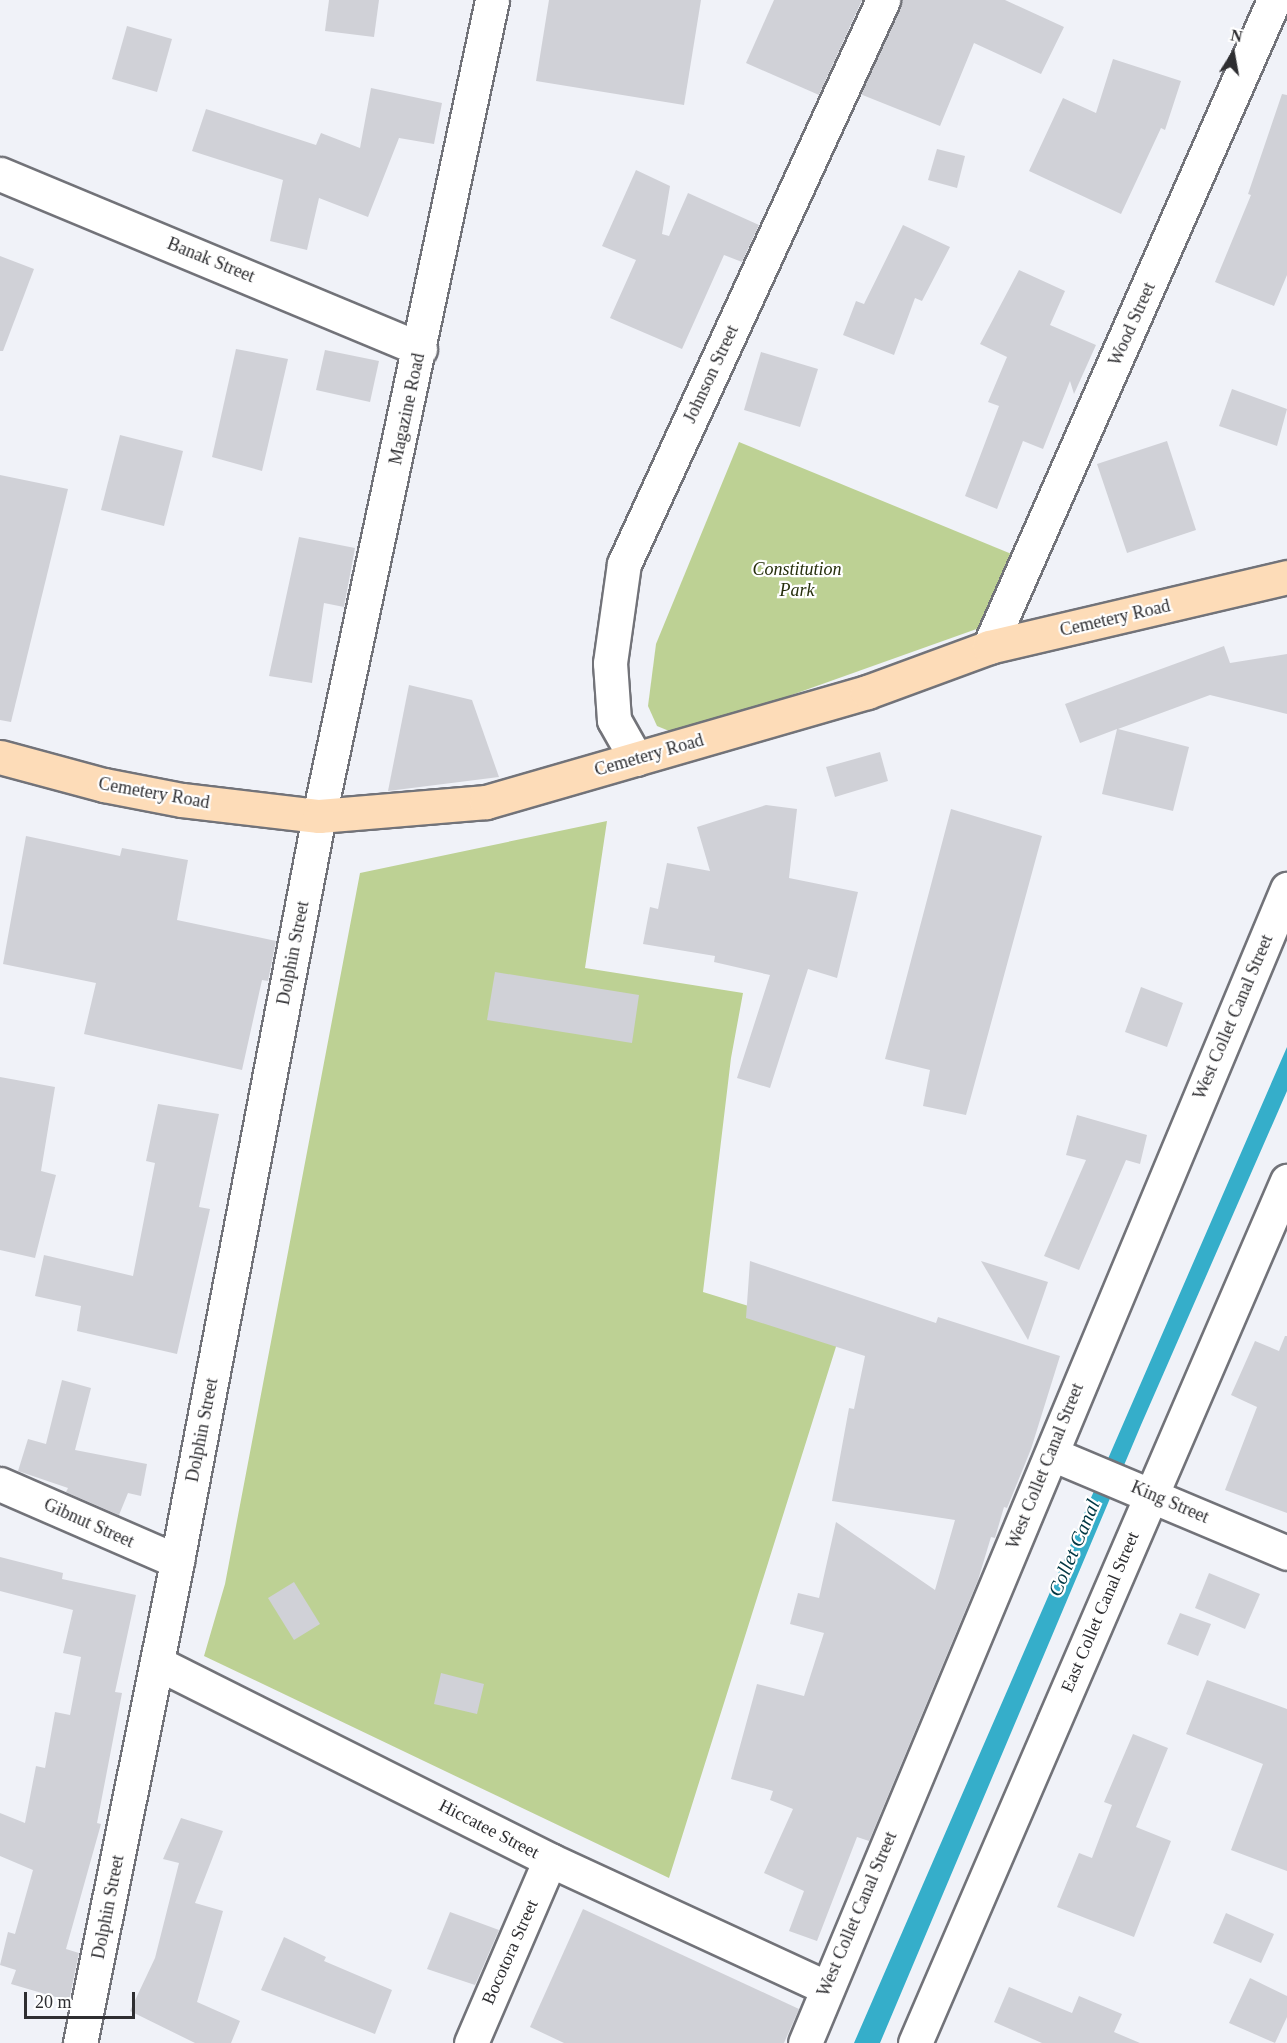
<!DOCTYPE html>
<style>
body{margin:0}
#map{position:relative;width:1287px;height:2043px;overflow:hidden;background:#f0f2f8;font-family:Georgia,serif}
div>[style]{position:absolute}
.green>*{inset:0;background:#bdd194}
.water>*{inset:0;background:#35aeca}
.building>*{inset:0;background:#d0d1d7}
.roads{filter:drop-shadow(2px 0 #727379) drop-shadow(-2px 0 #727379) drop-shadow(0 2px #727379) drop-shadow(0 -2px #727379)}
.minor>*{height:33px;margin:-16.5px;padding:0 16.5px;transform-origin:16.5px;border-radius:16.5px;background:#fff}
.major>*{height:33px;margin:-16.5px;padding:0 16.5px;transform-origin:16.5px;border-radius:16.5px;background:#fddcb8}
span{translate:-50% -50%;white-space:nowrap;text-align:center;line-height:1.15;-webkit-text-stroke:4.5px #fff;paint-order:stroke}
.street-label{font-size:18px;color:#2e2e31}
.park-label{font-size:18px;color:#262f0c;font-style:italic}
.water-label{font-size:20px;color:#003743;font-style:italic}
.north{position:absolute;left:1203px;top:24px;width:60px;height:60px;-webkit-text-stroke:4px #fff;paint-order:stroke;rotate:11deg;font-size:16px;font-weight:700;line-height:24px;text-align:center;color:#2e2e31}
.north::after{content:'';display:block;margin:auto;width:21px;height:27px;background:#2e2e31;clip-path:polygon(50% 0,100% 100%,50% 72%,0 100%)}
.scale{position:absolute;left:24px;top:1992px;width:111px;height:27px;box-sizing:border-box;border:3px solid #2e2e31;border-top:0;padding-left:8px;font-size:18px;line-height:21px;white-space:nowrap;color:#2e2e31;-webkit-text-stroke:4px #fff;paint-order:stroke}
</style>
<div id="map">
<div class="green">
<div style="clip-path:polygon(739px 442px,1014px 555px,985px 626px,679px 735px,657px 726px,648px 706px,656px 644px)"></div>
<div style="clip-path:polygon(607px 821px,585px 968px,743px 993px,731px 1058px,703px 1292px,840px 1334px,669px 1878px,204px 1656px,225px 1584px,360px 873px)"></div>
</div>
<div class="water">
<div style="clip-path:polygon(1287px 1047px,1287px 1091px,1141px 1425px,880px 2043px,854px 2043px)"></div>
</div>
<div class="building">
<div style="clip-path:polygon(329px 0,379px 0,374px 37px,325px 31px)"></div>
<div style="clip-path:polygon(549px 0,701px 0,684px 105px,536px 81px)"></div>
<div style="clip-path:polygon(774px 0,862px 0,819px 95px,746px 63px)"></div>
<div style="clip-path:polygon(901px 0,1005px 0,1064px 27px,1041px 74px,974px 43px,940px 126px,860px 94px)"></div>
<div style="clip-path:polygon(127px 26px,172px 39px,157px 92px,112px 79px)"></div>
<div style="clip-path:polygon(1113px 59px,1181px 81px,1165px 130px,1161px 128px,1121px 214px,1029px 171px,1063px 98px,1096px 113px)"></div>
<div style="clip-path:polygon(371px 88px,442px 103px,434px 144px,399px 138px,368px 217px,319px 198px,307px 250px,270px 241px,283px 180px,192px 151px,206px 109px,316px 145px,321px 133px,360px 148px)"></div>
<div style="clip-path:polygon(1282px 94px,1287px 95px,1287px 275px,1274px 306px,1215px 282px,1251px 195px,1248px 194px)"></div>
<div style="clip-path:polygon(937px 149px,965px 156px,957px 188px,928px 180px)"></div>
<div style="clip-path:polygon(636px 170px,670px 186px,662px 234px,669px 236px,688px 193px,759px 225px,742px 262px,724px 255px,682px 349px,610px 318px,636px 260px,602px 246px)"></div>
<div style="clip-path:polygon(903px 225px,950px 247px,922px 301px,915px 298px,894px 355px,843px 335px,856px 301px,864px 304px)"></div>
<div style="clip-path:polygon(0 256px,34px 269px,3px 351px,0 351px)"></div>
<div style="clip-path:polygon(1019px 270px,1065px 291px,1050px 325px,1096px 345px,1074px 394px,1070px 381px,1043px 449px,1023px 441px,997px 509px,965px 496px,999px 406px,988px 402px,1007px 357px,980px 344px)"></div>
<div style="clip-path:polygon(236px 349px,288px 359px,262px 471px,212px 457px)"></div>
<div style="clip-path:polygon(325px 350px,379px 361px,370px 402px,316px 390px)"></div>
<div style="clip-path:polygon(761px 352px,818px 369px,800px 427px,744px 410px)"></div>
<div style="clip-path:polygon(1232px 389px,1287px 409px,1277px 446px,1219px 426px)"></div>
<div style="clip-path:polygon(120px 435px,183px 451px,164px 526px,101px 510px)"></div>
<div style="clip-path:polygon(1167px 441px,1196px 530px,1127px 553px,1097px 464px)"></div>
<div style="clip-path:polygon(0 475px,68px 489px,11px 722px,0 720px)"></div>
<div style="clip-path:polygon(299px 537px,355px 548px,344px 607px,324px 603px,312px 683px,269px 676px)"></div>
<div style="clip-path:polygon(1224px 646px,1230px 663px,1287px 654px,1287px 714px,1210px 695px,1118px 729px,1189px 747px,1173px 811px,1102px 794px,1117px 729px,1080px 743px,1065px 704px)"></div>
<div style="clip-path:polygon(409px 685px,472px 700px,499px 777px,388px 791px)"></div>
<div style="clip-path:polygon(880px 752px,888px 781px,835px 797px,826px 767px)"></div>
<div style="clip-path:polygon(766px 805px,797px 809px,789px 878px,858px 892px,837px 978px,808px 969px,770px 1088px,737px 1078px,770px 975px,714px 962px,715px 956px,643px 944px,650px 907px,658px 909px,667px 863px,710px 871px,697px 827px)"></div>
<div style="clip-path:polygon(951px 809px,1042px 836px,966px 1115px,923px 1106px,930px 1070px,885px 1059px)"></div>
<div style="clip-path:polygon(26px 836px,120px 856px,122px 848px,188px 860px,177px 920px,276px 941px,268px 981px,262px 980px,242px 1070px,84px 1034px,96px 983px,3px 964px)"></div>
<div style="clip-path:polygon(495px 972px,639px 995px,632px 1043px,487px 1020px)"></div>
<div style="clip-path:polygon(1141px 987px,1183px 1003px,1167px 1047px,1125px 1032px)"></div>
<div style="clip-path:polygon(0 1077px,55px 1087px,41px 1171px,56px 1175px,35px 1258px,0 1250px)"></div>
<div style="clip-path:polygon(158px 1104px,219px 1114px,199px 1207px,210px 1209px,177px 1354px,77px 1331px,81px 1306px,35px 1296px,44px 1255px,133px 1276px,155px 1163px,146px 1161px)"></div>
<div style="clip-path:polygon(1077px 1115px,1147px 1135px,1140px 1164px,1126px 1160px,1079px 1270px,1044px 1256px,1086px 1160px,1066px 1155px)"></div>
<div style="clip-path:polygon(750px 1261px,936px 1323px,938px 1317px,1060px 1356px,1031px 1449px,1007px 1508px,1004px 1507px,995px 1538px,991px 1537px,978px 1580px,869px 1841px,857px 1837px,817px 1941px,789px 1931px,804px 1891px,764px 1873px,793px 1809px,770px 1800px,773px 1791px,731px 1779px,757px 1684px,804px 1696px,824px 1633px,790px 1624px,798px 1593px,819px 1598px,836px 1522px,935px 1590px,955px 1520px,832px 1501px,849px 1408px,854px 1409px,865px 1356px,746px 1318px)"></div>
<div style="clip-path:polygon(981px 1261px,1048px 1282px,1028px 1340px)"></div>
<div style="clip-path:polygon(1285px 1336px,1287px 1336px,1287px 1513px,1225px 1490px,1257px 1407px,1231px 1395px,1255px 1341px,1279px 1351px)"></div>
<div style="clip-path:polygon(62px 1380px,91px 1388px,75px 1450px,147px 1464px,141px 1496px,128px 1493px,119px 1515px,66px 1492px,68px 1488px,18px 1471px,28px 1439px,46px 1444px)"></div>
<div style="clip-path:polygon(0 1557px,63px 1573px,62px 1579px,136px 1595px,115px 1692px,122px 1693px,97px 1823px,101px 1824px,66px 1949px,79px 1953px,69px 2001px,11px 1984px,16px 1970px,0 1965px,8px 1932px,15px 1934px,33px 1870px,0 1856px,0 1813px,25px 1823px,36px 1766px,45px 1768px,55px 1712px,70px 1715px,81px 1657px,63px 1653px,73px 1610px,0 1591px)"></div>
<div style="clip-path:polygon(1209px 1573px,1260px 1594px,1245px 1629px,1195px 1608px)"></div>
<div style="clip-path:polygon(294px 1582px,320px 1624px,294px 1640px,268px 1598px)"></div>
<div style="clip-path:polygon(1180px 1613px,1211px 1624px,1198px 1656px,1167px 1644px)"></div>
<div style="clip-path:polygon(441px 1673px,484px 1684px,477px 1714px,434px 1704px)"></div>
<div style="clip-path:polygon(1207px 1680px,1287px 1709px,1287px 1871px,1231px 1850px,1263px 1764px,1186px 1734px)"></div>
<div style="clip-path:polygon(1133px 1734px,1168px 1748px,1136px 1827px,1171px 1841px,1134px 1937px,1057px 1907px,1079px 1853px,1092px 1858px,1112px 1805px,1104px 1802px)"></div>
<div style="clip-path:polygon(181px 1818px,223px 1831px,195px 1903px,223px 1911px,197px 2002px,240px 2021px,231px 2043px,195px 2043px,130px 2011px,155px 1958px,179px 1863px,163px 1859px)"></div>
<div style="clip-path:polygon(583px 1909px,799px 2009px,784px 2043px,564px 2043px,530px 2027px)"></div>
<div style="clip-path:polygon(450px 1912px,499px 1930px,475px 1985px,427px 1969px)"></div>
<div style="clip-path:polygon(1226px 1913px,1274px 1934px,1261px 1963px,1213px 1943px)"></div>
<div style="clip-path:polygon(284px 1937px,326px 1957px,324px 1961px,392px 1990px,375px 2034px,261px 1990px)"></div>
<div style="clip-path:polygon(1250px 1978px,1287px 1996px,1287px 2017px,1275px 2043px,1229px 2023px)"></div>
<div style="clip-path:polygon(1009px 1987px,1072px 2013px,1079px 1996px,1122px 2014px,1114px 2032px,1140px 2043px,1042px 2043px,994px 2022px)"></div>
</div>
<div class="roads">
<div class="minor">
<div style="left:0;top:174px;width:455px;rotate:22.6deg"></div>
<div style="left:989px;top:647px;width:707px;rotate:-66.23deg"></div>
<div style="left:636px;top:759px;width:45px;rotate:-119.4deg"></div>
<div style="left:614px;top:720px;width:57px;rotate:-94deg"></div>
<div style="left:610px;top:663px;width:100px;rotate:-82deg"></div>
<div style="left:624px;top:564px;width:621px;rotate:-65.33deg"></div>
<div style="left:1052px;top:1454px;width:255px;rotate:22.8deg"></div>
<div style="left:0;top:1484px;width:193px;rotate:23.5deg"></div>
<div style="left:157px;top:1663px;width:440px;rotate:26.6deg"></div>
<div style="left:550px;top:1860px;width:303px;rotate:24.8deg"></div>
<div style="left:80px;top:2043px;width:492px;rotate:-78.6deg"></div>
<div style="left:177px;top:1561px;width:758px;rotate:-79.21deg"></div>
<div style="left:319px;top:816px;width:834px;rotate:-78.03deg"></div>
<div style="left:471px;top:2043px;width:199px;rotate:-66.7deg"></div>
<div style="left:805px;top:2043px;width:1251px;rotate:-67.33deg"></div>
<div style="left:915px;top:2043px;width:939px;rotate:-66.66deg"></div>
</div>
<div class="major">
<div style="left:0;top:757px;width:108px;rotate:15.1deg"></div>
<div style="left:104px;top:785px;width:79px;rotate:10.9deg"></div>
<div style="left:182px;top:800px;width:138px;rotate:6.7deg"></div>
<div style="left:319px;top:816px;width:168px;rotate:-4.8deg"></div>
<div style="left:486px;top:802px;width:397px;rotate:-16.1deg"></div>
<div style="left:867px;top:692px;width:130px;rotate:-20.2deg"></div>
<div style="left:989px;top:647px;width:306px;rotate:-13.2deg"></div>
</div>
</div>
<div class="street-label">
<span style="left:211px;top:260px;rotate:22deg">Banak Street</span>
<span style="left:1132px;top:324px;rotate:-66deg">Wood Street</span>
<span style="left:711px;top:374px;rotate:-65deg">Johnson Street</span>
<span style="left:407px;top:409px;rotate:-78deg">Magazine Road</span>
<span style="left:1115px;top:618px;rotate:-13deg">Cemetery Road</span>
<span style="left:649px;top:755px;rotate:-16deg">Cemetery Road</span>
<span style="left:154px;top:793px;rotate:10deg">Cemetery Road</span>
<span style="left:293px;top:953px;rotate:-79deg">Dolphin Street</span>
<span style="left:1233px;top:1017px;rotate:-67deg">West Collet Canal Street</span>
<span style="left:202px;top:1430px;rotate:-79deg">Dolphin Street</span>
<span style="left:1045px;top:1466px;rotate:-68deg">West Collet Canal Street</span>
<span style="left:1170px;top:1502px;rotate:23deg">King Street</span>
<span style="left:89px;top:1523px;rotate:24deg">Gibnut Street</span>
<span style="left:1100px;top:1612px;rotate:-67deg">East Collet Canal Street</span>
<span style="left:489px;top:1829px;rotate:27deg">Hiccatee Street</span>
<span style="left:108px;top:1907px;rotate:-79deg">Dolphin Street</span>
<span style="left:857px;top:1914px;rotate:-67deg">West Collet Canal Street</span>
<span style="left:510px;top:1952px;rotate:-66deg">Bocotora Street</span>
</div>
<div class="park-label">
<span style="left:797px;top:580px">Constitution<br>Park</span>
</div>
<div class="water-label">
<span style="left:1074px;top:1548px;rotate:-67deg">Collet Canal</span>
</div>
<div class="north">N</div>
<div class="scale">20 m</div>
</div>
